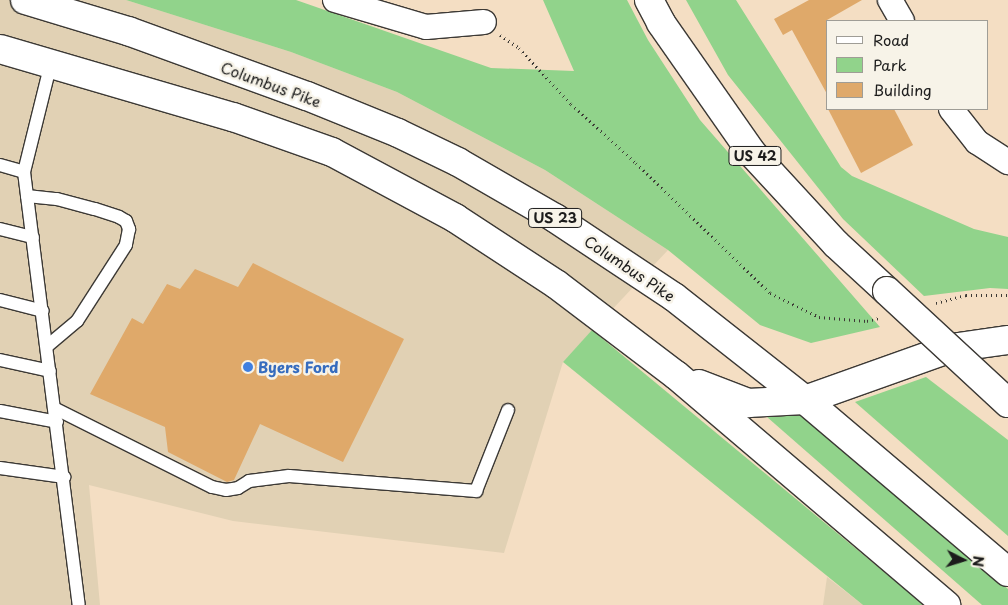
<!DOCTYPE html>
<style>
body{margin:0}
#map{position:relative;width:1008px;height:605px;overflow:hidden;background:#f4dec3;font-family:"Playpen Sans",sans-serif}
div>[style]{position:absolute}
.built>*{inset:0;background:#e1d1b4}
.green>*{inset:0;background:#91d38b}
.building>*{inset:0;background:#dfa96a}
.path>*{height:3px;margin-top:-1.5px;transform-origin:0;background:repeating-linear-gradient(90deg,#3c3935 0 1px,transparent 0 5px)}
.roads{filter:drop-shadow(1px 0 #3c3935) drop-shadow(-1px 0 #3c3935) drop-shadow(0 1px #3c3935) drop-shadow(0 -1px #3c3935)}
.lane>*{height:12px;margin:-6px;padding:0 6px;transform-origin:6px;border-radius:6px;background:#fff}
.street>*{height:24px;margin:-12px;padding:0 12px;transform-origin:12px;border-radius:12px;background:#fff}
.secondary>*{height:28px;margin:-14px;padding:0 14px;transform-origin:14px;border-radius:14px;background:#fff}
.highway>*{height:28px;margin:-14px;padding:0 14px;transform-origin:14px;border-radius:14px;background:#fff}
.bridges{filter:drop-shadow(1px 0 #3c3935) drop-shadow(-1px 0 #3c3935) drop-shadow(0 1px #3c3935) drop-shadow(0 -1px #3c3935)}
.highway-bridge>*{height:28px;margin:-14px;padding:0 14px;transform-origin:14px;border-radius:14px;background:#fff}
.dots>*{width:14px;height:14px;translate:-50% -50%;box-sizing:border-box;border:2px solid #f7f3e8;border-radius:50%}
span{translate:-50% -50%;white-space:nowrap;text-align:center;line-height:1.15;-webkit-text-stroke:5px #f7f3e8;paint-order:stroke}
.shield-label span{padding:1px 4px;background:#f7f3e8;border:1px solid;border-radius:4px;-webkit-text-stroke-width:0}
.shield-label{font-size:14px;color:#1c1c1c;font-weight:700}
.street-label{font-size:15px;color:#1c1c1c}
.shop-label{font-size:15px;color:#366cbe;font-weight:700}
.left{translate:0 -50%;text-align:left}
.legend{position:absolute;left:826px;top:20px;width:162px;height:90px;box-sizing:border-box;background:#f7f3e8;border:1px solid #9f9d96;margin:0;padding:6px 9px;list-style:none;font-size:15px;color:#1c1c1c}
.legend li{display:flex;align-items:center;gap:10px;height:25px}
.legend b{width:25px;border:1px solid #9f9d96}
.north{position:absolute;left:938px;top:535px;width:50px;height:50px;-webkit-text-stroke:4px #f7f3e8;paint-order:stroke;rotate:95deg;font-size:14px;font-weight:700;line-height:20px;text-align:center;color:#1c1c1c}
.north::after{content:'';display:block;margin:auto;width:18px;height:22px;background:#1c1c1c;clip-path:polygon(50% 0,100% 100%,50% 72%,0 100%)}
</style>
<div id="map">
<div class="built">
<div style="clip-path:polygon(0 0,126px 0,291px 52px,397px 92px,545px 170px,668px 250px,563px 362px,504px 553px,233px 521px,89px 485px,100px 605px,0 605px)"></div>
<div style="clip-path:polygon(827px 577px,863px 605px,823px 605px)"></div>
</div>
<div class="green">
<div style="clip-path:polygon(126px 0,296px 0,491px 68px,574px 71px,543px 0,627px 0,648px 40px,700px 120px,880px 327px,811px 343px,760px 325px,668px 250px,545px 170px,397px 92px,291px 52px)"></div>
<div style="clip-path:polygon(686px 0,736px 0,841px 167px,852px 176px,974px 229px,1008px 237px,1008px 289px,990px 288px,924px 296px,843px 219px,728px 75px)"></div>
<div style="clip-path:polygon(592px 330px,924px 605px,863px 605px,563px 362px)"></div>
<div style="clip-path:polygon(926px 377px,1008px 440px,1008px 536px,855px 402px)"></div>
<div style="clip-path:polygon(803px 415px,1008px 589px,1008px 605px,982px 605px,767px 417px)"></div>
</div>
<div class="building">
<div style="clip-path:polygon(809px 0,862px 0,827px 20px,827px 94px,792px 30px,783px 35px,774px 19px)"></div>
<div style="clip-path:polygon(828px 109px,894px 109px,913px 145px,861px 173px)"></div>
<div style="clip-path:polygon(253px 263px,404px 339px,343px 462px,260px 424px,234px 480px,227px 482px,168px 452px,165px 427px,90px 394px,132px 318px,143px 324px,167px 284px,180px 289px,195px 269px,238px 287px)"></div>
</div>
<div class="path">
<div style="left:500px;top:35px;width:23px;rotate:34deg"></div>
<div style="left:519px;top:48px;width:76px;rotate:47.1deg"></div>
<div style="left:571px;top:104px;width:88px;rotate:42.2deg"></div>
<div style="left:636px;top:163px;width:187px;rotate:44.1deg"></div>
<div style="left:770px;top:293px;width:55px;rotate:26.1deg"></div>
<div style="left:819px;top:317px;width:48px;rotate:4.8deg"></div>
<div style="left:867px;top:321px;width:12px;rotate:-14deg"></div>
<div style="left:936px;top:303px;width:31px;rotate:-15deg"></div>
<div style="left:966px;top:295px;width:42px"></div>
</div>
<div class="roads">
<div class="lane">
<div style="left:0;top:165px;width:25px;rotate:16deg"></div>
<div style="left:24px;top:172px;width:112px;rotate:-76.1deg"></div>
<div style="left:24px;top:172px;width:436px;rotate:82.8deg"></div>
<div style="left:27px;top:196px;width:30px;rotate:6deg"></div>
<div style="left:57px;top:199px;width:39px;rotate:15deg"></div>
<div style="left:95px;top:209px;width:25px;rotate:18deg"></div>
<div style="left:119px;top:217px;width:8px;rotate:30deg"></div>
<div style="left:126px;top:221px;width:9px;rotate:69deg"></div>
<div style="left:129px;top:229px;width:16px;rotate:101deg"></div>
<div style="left:126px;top:245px;width:90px;rotate:122.8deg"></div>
<div style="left:77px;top:321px;width:39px;rotate:140deg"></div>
<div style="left:0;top:229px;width:34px;rotate:14deg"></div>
<div style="left:0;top:300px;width:44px;rotate:14.3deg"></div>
<div style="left:0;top:360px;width:51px;rotate:12.4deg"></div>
<div style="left:56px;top:409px;width:174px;rotate:26.6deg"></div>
<div style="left:212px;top:487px;width:14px;rotate:12deg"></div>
<div style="left:226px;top:490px;width:12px;rotate:-9deg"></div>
<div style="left:238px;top:488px;width:13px;rotate:-32deg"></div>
<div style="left:249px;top:481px;width:40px;rotate:-7.1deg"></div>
<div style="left:289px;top:476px;width:188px;rotate:4.6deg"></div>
<div style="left:476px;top:491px;width:87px;rotate:-68.4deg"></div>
<div style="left:0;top:411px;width:58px;rotate:10.9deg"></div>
<div style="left:0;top:468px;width:65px;rotate:8deg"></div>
</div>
<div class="street">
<div style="left:335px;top:0;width:95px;rotate:16.5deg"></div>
<div style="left:426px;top:27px;width:58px;rotate:-4.9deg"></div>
<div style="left:890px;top:0;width:24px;rotate:60deg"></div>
<div style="left:951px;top:109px;width:42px;rotate:51.8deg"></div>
<div style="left:977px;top:142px;width:37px;rotate:33deg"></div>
</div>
<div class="secondary">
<div style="left:805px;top:400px;width:155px;rotate:-19.6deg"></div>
<div style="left:951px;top:348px;width:58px;rotate:-8deg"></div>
</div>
<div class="highway">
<div style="left:25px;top:0;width:108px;rotate:16.8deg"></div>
<div style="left:128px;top:31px;width:190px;rotate:20deg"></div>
<div style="left:307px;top:96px;width:98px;rotate:22.1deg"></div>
<div style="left:398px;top:133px;width:67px;rotate:25.8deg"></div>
<div style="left:458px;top:162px;width:112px;rotate:30deg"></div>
<div style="left:555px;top:218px;width:143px;rotate:33.6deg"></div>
<div style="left:674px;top:297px;width:167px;rotate:38.2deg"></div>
<div style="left:805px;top:400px;width:266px;rotate:40.3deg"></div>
<div style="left:649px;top:0;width:26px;rotate:62deg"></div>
<div style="left:661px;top:23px;width:159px;rotate:55deg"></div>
<div style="left:752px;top:153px;width:124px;rotate:47.3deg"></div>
<div style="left:836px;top:244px;width:69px;rotate:42.7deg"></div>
<div style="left:0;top:49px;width:243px;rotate:16.3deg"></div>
<div style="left:233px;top:117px;width:105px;rotate:19.5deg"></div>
<div style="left:332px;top:152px;width:140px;rotate:28.2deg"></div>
<div style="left:455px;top:218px;width:121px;rotate:33.2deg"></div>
<div style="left:556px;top:284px;width:151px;rotate:37.2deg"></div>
<div style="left:676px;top:375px;width:355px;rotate:40.4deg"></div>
<div style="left:699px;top:384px;width:53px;rotate:21.2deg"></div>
<div style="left:748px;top:403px;width:57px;rotate:-3deg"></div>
</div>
</div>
<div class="bridges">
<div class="highway-bridge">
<div style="left:887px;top:291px;width:165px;rotate:42.8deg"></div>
</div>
</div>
<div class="dots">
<div style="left:248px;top:367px;background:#3f7fe0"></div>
</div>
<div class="shield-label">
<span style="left:755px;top:156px">US 42</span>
<span style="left:555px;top:218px">US 23</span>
</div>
<div class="street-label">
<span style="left:271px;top:84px;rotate:20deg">Columbus Pike</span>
<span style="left:630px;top:268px;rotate:34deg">Columbus Pike</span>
</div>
<div class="shop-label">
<span class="left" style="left:258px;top:367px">Byers Ford</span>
</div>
<ul class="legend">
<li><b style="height:6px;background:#fff"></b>Road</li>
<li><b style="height:14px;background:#91d38b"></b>Park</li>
<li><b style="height:14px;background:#dfa96a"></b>Building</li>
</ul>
<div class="north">N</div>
</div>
